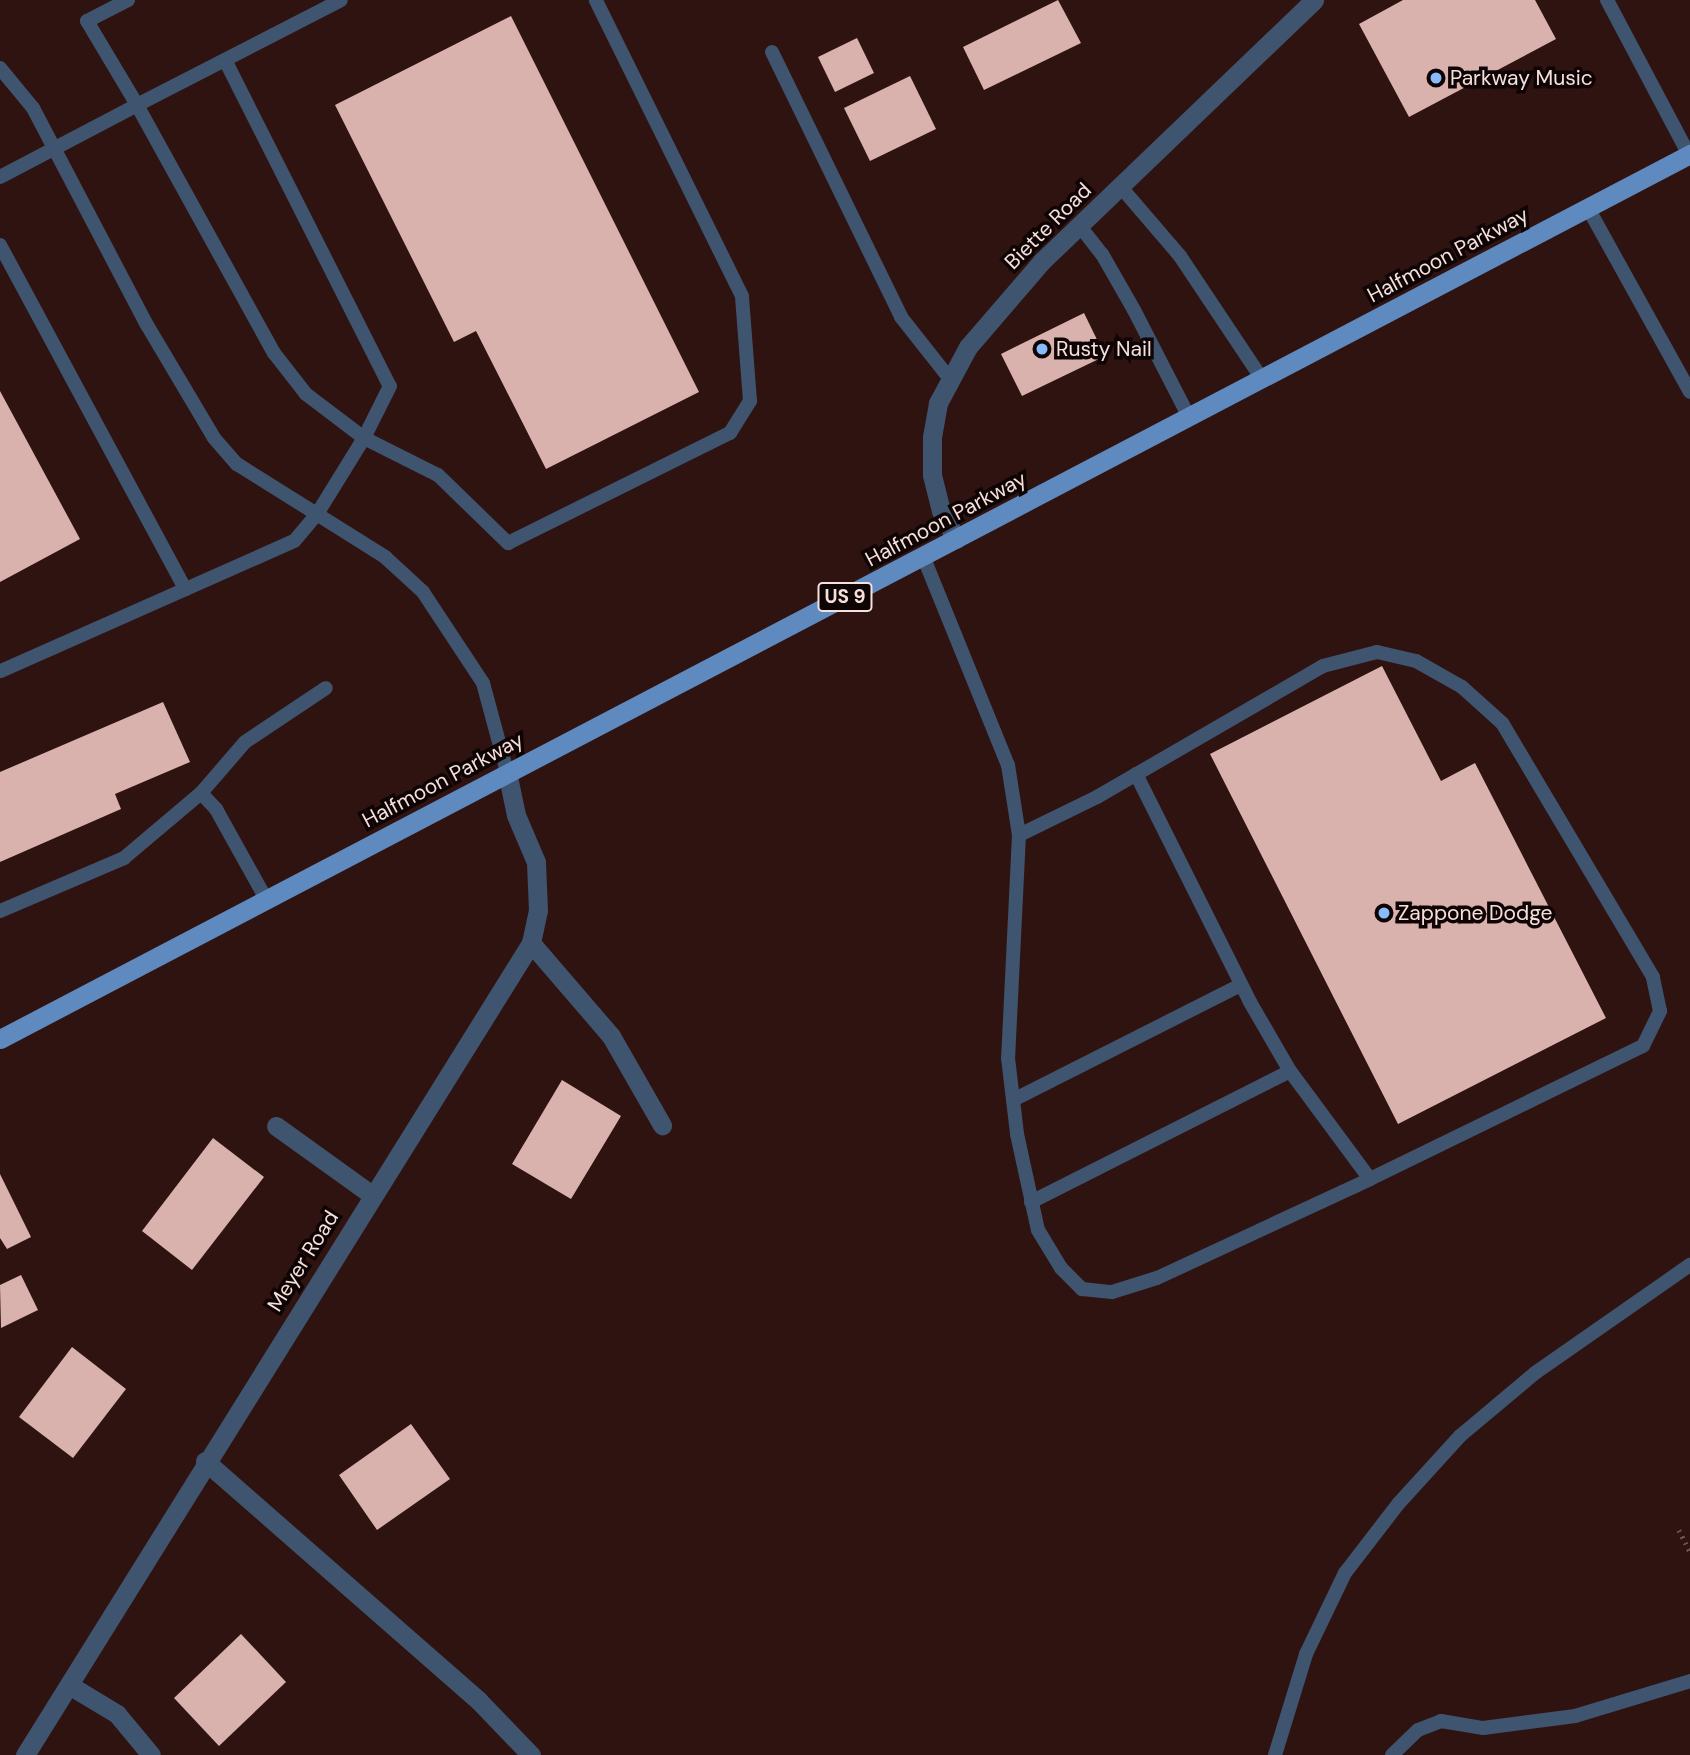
<!DOCTYPE html>
<style>
body{margin:0}
#map{position:relative;width:1690px;height:1755px;overflow:hidden;background:#2f1311;font-family:"DM Sans",sans-serif}
div>[style]{position:absolute}
.building>*{inset:0;background:#d9b1ad}
.path>*{height:4.5px;margin-top:-2.25px;transform-origin:0;background:repeating-linear-gradient(90deg,#6a514e 0 2px,transparent 0 7px)}
.service>*{height:14px;margin:-7px;padding:0 7px;transform-origin:7px;border-radius:7px;background:#3f546e}
.minor>*{height:19px;margin:-9.5px;padding:0 9.5px;transform-origin:9.5px;border-radius:9.5px;background:#3f546e}
.primary>*{height:19px;margin:-9.5px;padding:0 9.5px;transform-origin:9.5px;border-radius:9.5px;background:#5f8ac0}
.dots>*{width:19px;height:19px;translate:-50% -50%;box-sizing:border-box;border:4px solid #0f0404;border-radius:50%}
span{translate:-50% -50%;white-space:nowrap;text-align:center;line-height:1.15;-webkit-text-stroke:7px #0f0404;paint-order:stroke}
.shield-label span{padding:2px 5px;background:#0f0404;border:2px solid;border-radius:5px;-webkit-text-stroke-width:0}
.shield-label{font-size:19px;color:#f5e0dd;font-weight:700}
.poi-label{font-size:21px;color:#f5e0dd}
.left{translate:0 -50%;text-align:left}
.street-label{font-size:21px;color:#f5e0dd}
</style>
<div id="map">
<div class="building">
<div style="clip-path:polygon(1058px 0,1081px 43px,984px 90px,963px 47px)"></div>
<div style="clip-path:polygon(1403px 0,1535px 0,1556px 39px,1409px 117px,1359px 24px)"></div>
<div style="clip-path:polygon(511px 16px,699px 392px,546px 469px,476px 331px,454px 342px,335px 105px)"></div>
<div style="clip-path:polygon(857px 38px,874px 73px,835px 92px,818px 57px)"></div>
<div style="clip-path:polygon(910px 76px,936px 129px,870px 161px,844px 108px)"></div>
<div style="clip-path:polygon(1084px 313px,1105px 356px,1022px 396px,1001px 354px)"></div>
<div style="clip-path:polygon(0 391px,80px 539px,0 582px)"></div>
<div style="clip-path:polygon(1382px 666px,1441px 781px,1475px 763px,1606px 1018px,1398px 1124px,1210px 754px)"></div>
<div style="clip-path:polygon(163px 702px,190px 762px,115px 794px,121px 809px,0 862px,0 772px)"></div>
<div style="clip-path:polygon(562px 1080px,621px 1116px,571px 1199px,512px 1164px)"></div>
<div style="clip-path:polygon(213px 1138px,264px 1177px,192px 1270px,142px 1231px)"></div>
<div style="clip-path:polygon(0 1174px,31px 1237px,7px 1249px,0 1238px)"></div>
<div style="clip-path:polygon(21px 1275px,38px 1310px,1px 1328px,0 1285px)"></div>
<div style="clip-path:polygon(72px 1347px,126px 1389px,73px 1458px,19px 1417px)"></div>
<div style="clip-path:polygon(411px 1424px,450px 1479px,377px 1530px,339px 1475px)"></div>
<div style="clip-path:polygon(241px 1634px,286px 1682px,219px 1746px,174px 1698px)"></div>
</div>
<div class="path">
<div style="left:1679px;top:1530px;width:25px;rotate:63deg"></div>
</div>
<div class="service">
<div style="left:128px;top:0;width:46px;rotate:152.9deg"></div>
<div style="left:87px;top:21px;width:98px;rotate:59.2deg"></div>
<div style="left:137px;top:105px;width:229px;rotate:-27.2deg"></div>
<div style="left:1607px;top:0;width:175px;rotate:62.1deg"></div>
<div style="left:772px;top:52px;width:295px;rotate:64deg"></div>
<div style="left:901px;top:317px;width:79px;rotate:51.7deg"></div>
<div style="left:225px;top:60px;width:365px;rotate:63.2deg"></div>
<div style="left:390px;top:386px;width:58px;rotate:116.6deg"></div>
<div style="left:364px;top:438px;width:83px;rotate:26.6deg"></div>
<div style="left:438px;top:475px;width:98px;rotate:44.2deg"></div>
<div style="left:508px;top:543px;width:248px;rotate:-26.4deg"></div>
<div style="left:730px;top:433px;width:38px;rotate:-58deg"></div>
<div style="left:750px;top:401px;width:105px;rotate:-94.4deg"></div>
<div style="left:742px;top:296px;width:330px;rotate:-116.3deg"></div>
<div style="left:0;top:68px;width:52px;rotate:50.5deg"></div>
<div style="left:33px;top:108px;width:245px;rotate:62.3deg"></div>
<div style="left:147px;top:325px;width:131px;rotate:59.3deg"></div>
<div style="left:214px;top:438px;width:35px;rotate:49deg"></div>
<div style="left:237px;top:464px;width:175px;rotate:32.1deg"></div>
<div style="left:385px;top:557px;width:52px;rotate:42.6deg"></div>
<div style="left:423px;top:592px;width:109px;rotate:56.6deg"></div>
<div style="left:483px;top:683px;width:92px;rotate:74.9deg"></div>
<div style="left:0;top:177px;width:155px;rotate:-27.7deg"></div>
<div style="left:137px;top:105px;width:283px;rotate:61.1deg"></div>
<div style="left:274px;top:353px;width:52px;rotate:52deg"></div>
<div style="left:306px;top:394px;width:73px;rotate:37.2deg"></div>
<div style="left:364px;top:438px;width:89px;rotate:121.7deg"></div>
<div style="left:317px;top:514px;width:35px;rotate:130deg"></div>
<div style="left:294px;top:541px;width:321px;rotate:156.1deg"></div>
<div style="left:1120px;top:186px;width:92px;rotate:49.4deg"></div>
<div style="left:1180px;top:256px;width:148px;rotate:56.3deg"></div>
<div style="left:1588px;top:208px;width:210px;rotate:61deg"></div>
<div style="left:1079px;top:225px;width:37px;rotate:52deg"></div>
<div style="left:1102px;top:254px;width:64px;rotate:60.3deg"></div>
<div style="left:1134px;top:310px;width:120px;rotate:62.8deg"></div>
<div style="left:0;top:245px;width:391px;rotate:61.7deg"></div>
<div style="left:923px;top:556px;width:226px;rotate:67.9deg"></div>
<div style="left:1008px;top:765px;width:71px;rotate:81.1deg"></div>
<div style="left:1019px;top:835px;width:223px;rotate:92.8deg"></div>
<div style="left:1008px;top:1058px;width:77px;rotate:83.2deg"></div>
<div style="left:1017px;top:1134px;width:98px;rotate:77.7deg"></div>
<div style="left:1038px;top:1230px;width:44px;rotate:58.8deg"></div>
<div style="left:1061px;top:1268px;width:30px;rotate:45deg"></div>
<div style="left:1082px;top:1289px;width:30px;rotate:6deg"></div>
<div style="left:1112px;top:1292px;width:47px;rotate:-17.3deg"></div>
<div style="left:1157px;top:1278px;width:235px;rotate:-24.9deg"></div>
<div style="left:1370px;top:1179px;width:304px;rotate:-26deg"></div>
<div style="left:1643px;top:1046px;width:39px;rotate:-64deg"></div>
<div style="left:1660px;top:1011px;width:35px;rotate:-102deg"></div>
<div style="left:1653px;top:977px;width:295px;rotate:-120.7deg"></div>
<div style="left:1502px;top:723px;width:54px;rotate:-138deg"></div>
<div style="left:1462px;top:687px;width:53px;rotate:-150.5deg"></div>
<div style="left:1416px;top:661px;width:40px;rotate:-167deg"></div>
<div style="left:1377px;top:652px;width:56px;rotate:165.5deg"></div>
<div style="left:1323px;top:666px;width:261px;rotate:149.9deg"></div>
<div style="left:1097px;top:797px;width:87px;rotate:154deg"></div>
<div style="left:1136px;top:774px;width:255px;rotate:63.4deg"></div>
<div style="left:1250px;top:1002px;width:80px;rotate:59.9deg"></div>
<div style="left:201px;top:793px;width:67px;rotate:-49.2deg"></div>
<div style="left:245px;top:742px;width:97px;rotate:-33.7deg"></div>
<div style="left:0;top:911px;width:135px;rotate:-23.1deg"></div>
<div style="left:124px;top:858px;width:101px;rotate:-40.2deg"></div>
<div style="left:201px;top:793px;width:22px;rotate:47deg"></div>
<div style="left:216px;top:809px;width:103px;rotate:60.9deg"></div>
<div style="left:1013px;top:1100px;width:255px;rotate:-26.8deg"></div>
<div style="left:1031px;top:1202px;width:290px;rotate:-26.8deg"></div>
<div style="left:1290px;top:1071px;width:134px;rotate:53.5deg"></div>
<div style="left:1275px;top:1755px;width:106px;rotate:-72.9deg"></div>
<div style="left:1306px;top:1654px;width:90px;rotate:-64.3deg"></div>
<div style="left:1345px;top:1573px;width:88px;rotate:-52.4deg"></div>
<div style="left:1399px;top:1503px;width:91px;rotate:-47.7deg"></div>
<div style="left:1460px;top:1436px;width:98px;rotate:-40deg"></div>
<div style="left:1535px;top:1373px;width:189px;rotate:-34.9deg"></div>
<div style="left:1392px;top:1755px;width:36px;rotate:-44deg"></div>
<div style="left:1418px;top:1730px;width:25px;rotate:-21deg"></div>
<div style="left:1441px;top:1721px;width:43px;rotate:9.5deg"></div>
<div style="left:1483px;top:1728px;width:93px;rotate:-7.4deg"></div>
<div style="left:1575px;top:1716px;width:120px;rotate:-16.9deg"></div>
</div>
<div class="minor">
<div style="left:956px;top:539px;width:32px;rotate:-118deg"></div>
<div style="left:941px;top:511px;width:37px;rotate:-104deg"></div>
<div style="left:932px;top:475px;width:38px;rotate:-90deg"></div>
<div style="left:932px;top:437px;width:35px;rotate:-80deg"></div>
<div style="left:938px;top:403px;width:64px;rotate:-61.8deg"></div>
<div style="left:968px;top:347px;width:113px;rotate:-49.3deg"></div>
<div style="left:1042px;top:261px;width:377px;rotate:-43.8deg"></div>
<div style="left:531px;top:943px;width:123px;rotate:49.3deg"></div>
<div style="left:611px;top:1036px;width:103px;rotate:60.2deg"></div>
<div style="left:276px;top:1126px;width:118px;rotate:35.7deg"></div>
<div style="left:205px;top:1461px;width:364px;rotate:41.2deg"></div>
<div style="left:479px;top:1701px;width:75px;rotate:46.1deg"></div>
<div style="left:69px;top:1685px;width:56px;rotate:31.1deg"></div>
<div style="left:117px;top:1714px;width:53px;rotate:50.3deg"></div>
<div style="left:25px;top:1755px;width:957px;rotate:-58.07deg"></div>
<div style="left:531px;top:943px;width:34px;rotate:-78deg"></div>
<div style="left:538px;top:910px;width:48px;rotate:-92.4deg"></div>
<div style="left:536px;top:862px;width:51px;rotate:-113.1deg"></div>
<div style="left:516px;top:815px;width:44px;rotate:-101.8deg"></div>
</div>
<div class="primary">
<div style="left:0;top:1039px;width:1908px;rotate:-27.64deg"></div>
</div>
<div class="dots">
<div style="left:1436px;top:78px;background:#87bbfb"></div>
<div style="left:1042px;top:349px;background:#87bbfb"></div>
<div style="left:1384px;top:913px;background:#87bbfb"></div>
</div>
<div class="shield-label">
<span style="left:845px;top:597px">US 9</span>
</div>
<div class="poi-label">
<span class="left" style="left:1450px;top:78px">Parkway Music</span>
<span class="left" style="left:1056px;top:349px">Rusty Nail</span>
<span class="left" style="left:1398px;top:913px">Zappone Dodge</span>
</div>
<div class="street-label">
<span style="left:1048px;top:226px;rotate:-45deg">Biette Road</span>
<span style="left:1448px;top:255px;rotate:-28deg">Halfmoon Parkway</span>
<span style="left:946px;top:519px;rotate:-28deg">Halfmoon Parkway</span>
<span style="left:443px;top:780px;rotate:-28deg">Halfmoon Parkway</span>
<span style="left:303px;top:1261px;rotate:-58deg">Meyer Road</span>
</div>
</div>
